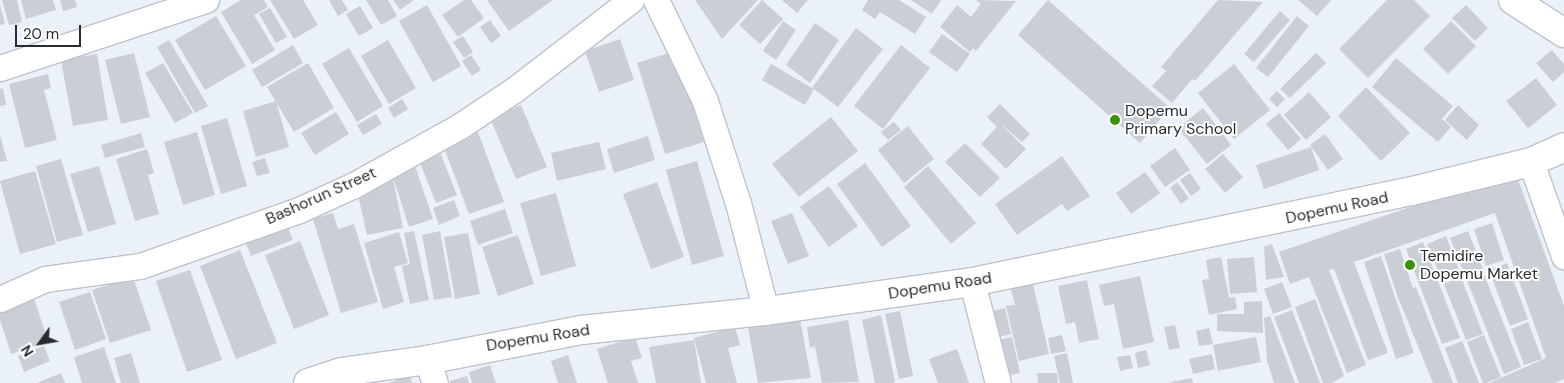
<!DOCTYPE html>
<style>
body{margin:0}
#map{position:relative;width:1564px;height:383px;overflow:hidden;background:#ebf1f8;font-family:"DM Sans",sans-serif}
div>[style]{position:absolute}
.building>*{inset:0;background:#c9cfd5}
.roads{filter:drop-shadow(1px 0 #bdc3c9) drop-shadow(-1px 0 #bdc3c9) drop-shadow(0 1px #bdc3c9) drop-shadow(0 -1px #bdc3c9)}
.street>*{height:25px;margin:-12.5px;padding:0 12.5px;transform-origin:12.5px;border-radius:12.5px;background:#fff}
.secondary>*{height:28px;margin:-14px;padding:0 14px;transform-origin:14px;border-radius:14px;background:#fff}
.dots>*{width:14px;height:14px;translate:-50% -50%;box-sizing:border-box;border:2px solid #fff;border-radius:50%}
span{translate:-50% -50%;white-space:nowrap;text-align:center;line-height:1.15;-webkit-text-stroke:4px #fff;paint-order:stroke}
.poi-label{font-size:16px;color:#292c2e}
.left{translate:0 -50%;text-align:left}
.street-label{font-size:16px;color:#292c2e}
.north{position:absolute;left:15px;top:318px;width:50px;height:50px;-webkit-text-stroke:4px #fff;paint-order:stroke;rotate:238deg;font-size:14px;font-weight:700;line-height:20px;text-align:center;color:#292c2e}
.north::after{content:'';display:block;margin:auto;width:18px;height:22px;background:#292c2e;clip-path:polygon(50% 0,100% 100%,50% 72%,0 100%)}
.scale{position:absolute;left:15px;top:25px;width:66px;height:22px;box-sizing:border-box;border:2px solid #292c2e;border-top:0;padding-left:6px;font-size:15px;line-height:18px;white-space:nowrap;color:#292c2e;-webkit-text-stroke:4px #fff;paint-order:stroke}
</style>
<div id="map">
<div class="building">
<div style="clip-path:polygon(2px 0,17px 0,22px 22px,9px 25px)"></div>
<div style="clip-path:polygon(21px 0,53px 0,56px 10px,26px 19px)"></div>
<div style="clip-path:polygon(60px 0,75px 0,77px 7px,63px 11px)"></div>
<div style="clip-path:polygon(241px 0,264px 0,268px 7px,254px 15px,275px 50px,252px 64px,221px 12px)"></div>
<div style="clip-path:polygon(270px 0,303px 0,318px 25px,294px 39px)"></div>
<div style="clip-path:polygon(329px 0,342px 0,348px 10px,338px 16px)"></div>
<div style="clip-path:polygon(366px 0,388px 0,397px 16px,381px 25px)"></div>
<div style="clip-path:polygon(393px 0,414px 0,400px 10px)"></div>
<div style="clip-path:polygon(464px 0,471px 0,484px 18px,458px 37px,442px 15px)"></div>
<div style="clip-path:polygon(487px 0,553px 0,509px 31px)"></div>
<div style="clip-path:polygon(695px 0,758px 0,722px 39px)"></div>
<div style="clip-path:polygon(762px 0,783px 19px,760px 44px,739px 25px)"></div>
<div style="clip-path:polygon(782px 0,808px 0,797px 13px)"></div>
<div style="clip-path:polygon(868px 0,899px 0,926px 17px,915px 34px,880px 12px,875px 19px,862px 10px)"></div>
<div style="clip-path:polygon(911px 0,941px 0,932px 14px)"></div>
<div style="clip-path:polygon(976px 0,1016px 1px,976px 51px,973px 48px,970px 52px,940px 27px,957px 5px,971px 17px,981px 4px)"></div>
<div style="clip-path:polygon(1048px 0,1170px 108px,1140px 143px,1018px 35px)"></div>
<div style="clip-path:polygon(1218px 0,1263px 2px,1195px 81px,1192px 79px,1172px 103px,1152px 86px,1166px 71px,1161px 67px)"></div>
<div style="clip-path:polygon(1298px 0,1331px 0,1317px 16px)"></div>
<div style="clip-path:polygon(1387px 0,1414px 0,1430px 16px,1368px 78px,1339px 49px)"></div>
<div style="clip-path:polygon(0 4px,5px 24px,0 25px)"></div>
<div style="clip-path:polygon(427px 5px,461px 66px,433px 82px,399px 21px)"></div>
<div style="clip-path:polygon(1466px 5px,1488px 28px,1475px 41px,1452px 18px)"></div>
<div style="clip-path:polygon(360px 6px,373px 28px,359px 36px,346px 14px)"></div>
<div style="clip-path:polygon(270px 8px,287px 37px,276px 43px,259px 14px)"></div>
<div style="clip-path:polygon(1280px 11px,1290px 20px,1254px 62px,1244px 54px)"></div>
<div style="clip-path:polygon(216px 16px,246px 66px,205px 90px,175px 40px)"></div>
<div style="clip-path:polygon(1297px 16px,1309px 26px,1268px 77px,1256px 68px)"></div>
<div style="clip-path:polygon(490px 20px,501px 36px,491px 43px,480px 27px)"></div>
<div style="clip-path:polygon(783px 21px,796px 30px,776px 60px,763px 51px)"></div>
<div style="clip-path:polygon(1451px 21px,1476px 46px,1448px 74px,1423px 49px)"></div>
<div style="clip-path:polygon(815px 23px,839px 40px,810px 83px,786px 65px)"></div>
<div style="clip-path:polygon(856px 28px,883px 49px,838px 107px,814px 89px,805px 105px,762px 80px,771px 64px,812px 88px)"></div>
<div style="clip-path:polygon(942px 34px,970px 54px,957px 72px,929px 52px)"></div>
<div style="clip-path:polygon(463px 36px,473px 52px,464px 58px,453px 42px)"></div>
<div style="clip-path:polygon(620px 39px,634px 80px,599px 92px,585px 51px)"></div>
<div style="clip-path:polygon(169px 40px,208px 106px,195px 113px,157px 47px)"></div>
<div style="clip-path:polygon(388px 40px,416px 88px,389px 104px,361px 56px)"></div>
<div style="clip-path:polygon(293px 45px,303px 63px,262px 87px,252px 70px)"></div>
<div style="clip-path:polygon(901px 45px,930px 68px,883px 129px,854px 106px)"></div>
<div style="clip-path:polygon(349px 48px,383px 106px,357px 122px,322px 64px)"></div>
<div style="clip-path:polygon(1552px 50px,1564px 64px,1564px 72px,1553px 82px,1536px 63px)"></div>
<div style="clip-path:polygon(675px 51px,704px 142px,665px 154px,637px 63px)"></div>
<div style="clip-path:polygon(134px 53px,150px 117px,121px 124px,105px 60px)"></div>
<div style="clip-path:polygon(1316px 53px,1326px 63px,1290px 98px,1280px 89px)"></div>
<div style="clip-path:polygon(97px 54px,108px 120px,73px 126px,61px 60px)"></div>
<div style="clip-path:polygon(471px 55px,481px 70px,472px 76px,462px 61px)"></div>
<div style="clip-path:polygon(1396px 58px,1453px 106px,1442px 119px,1451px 127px,1438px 142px,1372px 87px)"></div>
<div style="clip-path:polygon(163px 63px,193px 113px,175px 123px,145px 73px)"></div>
<div style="clip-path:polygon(308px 63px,334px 108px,294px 132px,267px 87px)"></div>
<div style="clip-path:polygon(1234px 64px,1270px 110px,1234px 139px,1198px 93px)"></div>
<div style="clip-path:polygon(48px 74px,51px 88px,44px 90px,57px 140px,25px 148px,9px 84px)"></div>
<div style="clip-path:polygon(1536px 78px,1557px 105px,1528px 128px,1506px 101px)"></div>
<div style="clip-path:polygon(1366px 87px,1410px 133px,1381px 161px,1338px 116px)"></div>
<div style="clip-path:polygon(3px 88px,6px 105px,0 106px,0 89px)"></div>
<div style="clip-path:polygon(1277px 91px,1285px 99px,1277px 107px,1269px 99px)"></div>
<div style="clip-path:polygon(1309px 92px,1331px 117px,1306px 140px,1284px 115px)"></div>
<div style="clip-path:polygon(402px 99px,408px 109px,394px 118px,388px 108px)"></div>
<div style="clip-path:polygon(276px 101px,289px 147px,256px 157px,243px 111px)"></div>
<div style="clip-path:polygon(1000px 104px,1030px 134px,1022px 142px,1000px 123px,1026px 149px,1006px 169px,981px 144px,997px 127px,987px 117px)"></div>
<div style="clip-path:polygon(521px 105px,547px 167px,516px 179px,490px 118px)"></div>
<div style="clip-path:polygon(1458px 105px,1479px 125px,1467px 140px,1445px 120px)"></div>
<div style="clip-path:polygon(1203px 108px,1231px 145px,1207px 164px,1178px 128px)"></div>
<div style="clip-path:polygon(336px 112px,349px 134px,315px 155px,301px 133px)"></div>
<div style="clip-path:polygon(1279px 113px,1301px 139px,1288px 150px,1266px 124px)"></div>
<div style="clip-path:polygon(376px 114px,382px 124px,363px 135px,357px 125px)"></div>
<div style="clip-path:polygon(831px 117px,858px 151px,799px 197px,772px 164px)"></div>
<div style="clip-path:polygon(227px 118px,247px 186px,221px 194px,201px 126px)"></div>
<div style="clip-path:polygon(894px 122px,901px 130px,888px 140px,881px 132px)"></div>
<div style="clip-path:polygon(908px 126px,934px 159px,904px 183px,878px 150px)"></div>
<div style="clip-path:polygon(197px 132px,215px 195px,183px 205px,164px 142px)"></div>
<div style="clip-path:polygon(478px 132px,504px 202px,469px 214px,443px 145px)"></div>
<div style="clip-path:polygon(141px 133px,145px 147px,105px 158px,101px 145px)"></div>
<div style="clip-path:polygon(1325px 134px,1343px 159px,1328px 170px,1310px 145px)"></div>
<div style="clip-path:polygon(0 135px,7px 161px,0 162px)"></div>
<div style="clip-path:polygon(648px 136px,655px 160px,614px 173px,607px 149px)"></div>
<div style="clip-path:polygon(599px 142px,606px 169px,557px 181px,551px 153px)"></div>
<div style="clip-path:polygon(965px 143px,1000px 178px,980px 197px,945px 162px)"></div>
<div style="clip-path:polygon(438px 147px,457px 195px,436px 203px,417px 155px)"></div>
<div style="clip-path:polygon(1311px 147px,1319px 170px,1264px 189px,1256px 165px)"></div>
<div style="clip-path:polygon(1175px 148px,1190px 170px,1165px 187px,1150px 166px)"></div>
<div style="clip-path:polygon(147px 149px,154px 173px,148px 175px,159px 214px,135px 221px,116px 159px)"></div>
<div style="clip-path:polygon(1223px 154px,1243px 177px,1225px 193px,1205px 169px)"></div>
<div style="clip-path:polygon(1062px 156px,1090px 196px,1067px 211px,1062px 204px,1017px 235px,995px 204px)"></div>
<div style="clip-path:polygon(265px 158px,270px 173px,257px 176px,252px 162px)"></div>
<div style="clip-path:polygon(61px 159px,83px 235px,57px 242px,36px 166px)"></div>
<div style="clip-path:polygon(697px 161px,724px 256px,692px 265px,666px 170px)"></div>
<div style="clip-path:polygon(865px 163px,911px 226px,882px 247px,837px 184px)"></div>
<div style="clip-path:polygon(99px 166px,116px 224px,88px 232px,70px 174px)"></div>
<div style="clip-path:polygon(415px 166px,433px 219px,409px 227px,392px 174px)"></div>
<div style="clip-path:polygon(928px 166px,976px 223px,951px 244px,904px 187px)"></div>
<div style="clip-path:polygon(35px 171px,56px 244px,20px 254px,0 181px)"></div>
<div style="clip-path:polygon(1515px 171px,1564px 306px,1564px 379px,1555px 383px,1489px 383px,1546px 358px,1495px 213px,1354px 262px,1388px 353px,1368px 360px,1334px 269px,1329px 270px,1366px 365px,1347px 373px,1309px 277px,1290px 284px,1279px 252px)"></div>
<div style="clip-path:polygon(1145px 172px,1160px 193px,1131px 214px,1116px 193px)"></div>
<div style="clip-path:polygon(1190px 173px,1201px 189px,1191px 196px,1180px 180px)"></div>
<div style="clip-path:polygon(393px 179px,403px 228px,367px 235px,356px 186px)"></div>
<div style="clip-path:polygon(657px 182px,684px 257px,651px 269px,623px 194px)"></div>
<div style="clip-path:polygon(1177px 182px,1189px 198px,1181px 204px,1170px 188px)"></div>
<div style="clip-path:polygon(829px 186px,858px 226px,829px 247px,800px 207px)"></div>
<div style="clip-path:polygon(556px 193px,576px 266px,541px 276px,520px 203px)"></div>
<div style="clip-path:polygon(454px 200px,460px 216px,439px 225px,433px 208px)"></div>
<div style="clip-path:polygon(505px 209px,513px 233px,478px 245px,470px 221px)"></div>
<div style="clip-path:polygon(333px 213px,338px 229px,354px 224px,378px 302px,341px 313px,313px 219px)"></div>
<div style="clip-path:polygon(792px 213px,809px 256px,788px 264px,771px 221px)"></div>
<div style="clip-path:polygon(286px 222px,293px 240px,251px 256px,244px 238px)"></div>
<div style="clip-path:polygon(1492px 223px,1504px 260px,1486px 266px,1474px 229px)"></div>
<div style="clip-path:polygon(414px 231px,429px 300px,410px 304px,402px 266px,410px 264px,404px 233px)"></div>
<div style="clip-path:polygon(440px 231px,452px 297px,434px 300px,422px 235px)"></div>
<div style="clip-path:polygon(1468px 231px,1483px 269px,1465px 276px,1450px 238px)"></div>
<div style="clip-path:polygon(399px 232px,408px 263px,394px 267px,404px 302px,383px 309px,364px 243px)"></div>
<div style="clip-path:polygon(468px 233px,480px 294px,455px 299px,444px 237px)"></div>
<div style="clip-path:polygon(518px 235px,534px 284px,498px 296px,482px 247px)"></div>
<div style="clip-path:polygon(1446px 236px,1461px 275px,1443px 282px,1427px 244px)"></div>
<div style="clip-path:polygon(300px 241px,329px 315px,294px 329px,265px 255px)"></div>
<div style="clip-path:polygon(1423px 242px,1460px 338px,1442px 344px,1406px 249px)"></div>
<div style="clip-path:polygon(1272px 244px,1284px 277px,1266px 280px,1264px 247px)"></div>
<div style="clip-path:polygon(1400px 249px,1413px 288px,1416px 287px,1453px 383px,1433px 383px,1397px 295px,1384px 254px)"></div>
<div style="clip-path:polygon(240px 250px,277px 343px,236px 359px,200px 266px)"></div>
<div style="clip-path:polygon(1381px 256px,1414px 353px,1396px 359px,1364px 262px)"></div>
<div style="clip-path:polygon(1221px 257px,1229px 298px,1235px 297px,1237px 309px,1209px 315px,1202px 280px,1209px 279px,1206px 260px)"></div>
<div style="clip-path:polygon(1254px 257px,1257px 292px,1230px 294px,1227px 259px)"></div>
<div style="clip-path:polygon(1507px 263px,1528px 319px,1510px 326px,1489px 270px)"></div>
<div style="clip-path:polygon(190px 270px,222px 360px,187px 372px,156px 281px)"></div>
<div style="clip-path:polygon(1483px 272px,1521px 367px,1504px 374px,1466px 278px)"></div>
<div style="clip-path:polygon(1140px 276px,1154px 342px,1123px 349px,1114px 304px,1104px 306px,1099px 285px)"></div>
<div style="clip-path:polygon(133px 277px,151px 330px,110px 343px,92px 290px)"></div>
<div style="clip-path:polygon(1461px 277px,1483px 334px,1466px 340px,1444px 284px)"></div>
<div style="clip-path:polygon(1087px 280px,1099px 339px,1079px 343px,1075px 322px,1066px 324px,1058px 286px)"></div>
<div style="clip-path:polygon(1282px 282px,1292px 307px,1273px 314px,1264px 289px)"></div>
<div style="clip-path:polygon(1033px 284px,1049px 354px,1019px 361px,1006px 306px,1015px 305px,1011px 289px)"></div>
<div style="clip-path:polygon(90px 292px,106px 339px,75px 350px,59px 302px)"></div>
<div style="clip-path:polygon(34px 298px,48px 341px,11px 354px,0 320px,0 310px)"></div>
<div style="clip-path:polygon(1315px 299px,1344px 376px,1332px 383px,1323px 383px,1295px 307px)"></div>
<div style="clip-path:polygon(1262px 301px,1263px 333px,1217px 331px,1217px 314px,1244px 314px,1244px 302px)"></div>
<div style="clip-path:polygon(1005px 308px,1011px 334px,999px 337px,993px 311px)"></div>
<div style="clip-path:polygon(1292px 310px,1320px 383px,1299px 383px,1274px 317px)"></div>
<div style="clip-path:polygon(900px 311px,913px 376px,899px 379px,885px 314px)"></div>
<div style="clip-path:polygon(881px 315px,895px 382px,892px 383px,875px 383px,862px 320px)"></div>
<div style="clip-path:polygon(1270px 316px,1295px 383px,1274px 383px,1267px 361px,1264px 318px)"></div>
<div style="clip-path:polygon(800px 319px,811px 378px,758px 383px,748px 328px)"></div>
<div style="clip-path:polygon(848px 320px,859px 382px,822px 383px,815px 346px,810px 348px,807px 327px)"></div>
<div style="clip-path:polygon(1528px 322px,1542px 359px,1524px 365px,1511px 329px)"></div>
<div style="clip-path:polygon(1175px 325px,1180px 348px,1169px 350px,1164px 327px)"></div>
<div style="clip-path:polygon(735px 327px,740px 345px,728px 348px,737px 383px,706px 383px,694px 338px)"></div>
<div style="clip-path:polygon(1209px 328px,1213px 344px,1199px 346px,1196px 331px)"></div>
<div style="clip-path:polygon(1062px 335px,1066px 351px,1051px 354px,1048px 338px)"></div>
<div style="clip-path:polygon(1484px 335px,1501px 377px,1486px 383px,1483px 383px,1467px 342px)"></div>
<div style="clip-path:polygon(635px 337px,642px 358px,631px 361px,638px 383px,608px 383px,597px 349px)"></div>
<div style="clip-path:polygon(1012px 337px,1020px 373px,1006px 376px,998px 340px)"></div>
<div style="clip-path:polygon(1256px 337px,1261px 362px,1218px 371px,1213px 345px)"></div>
<div style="clip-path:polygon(694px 340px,701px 383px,656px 383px,649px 347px)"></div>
<div style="clip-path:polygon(1462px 341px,1479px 383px,1458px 383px,1445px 348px)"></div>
<div style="clip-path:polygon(44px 346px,50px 361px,24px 372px,18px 356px)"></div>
<div style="clip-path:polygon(104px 347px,116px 383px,82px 383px,74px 357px)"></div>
<div style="clip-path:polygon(957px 349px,969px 383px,938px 383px,929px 359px)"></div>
<div style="clip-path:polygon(1146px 350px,1150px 365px,1138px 368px,1135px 353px)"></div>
<div style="clip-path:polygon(131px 353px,140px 383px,121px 383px,114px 358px)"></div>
<div style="clip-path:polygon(1067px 353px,1073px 383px,1060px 383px,1054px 356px)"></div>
<div style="clip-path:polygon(1212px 354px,1215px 369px,1193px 374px,1189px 359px)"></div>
<div style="clip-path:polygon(568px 355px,577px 383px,558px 383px,551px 361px)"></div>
<div style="clip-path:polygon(1130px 355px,1133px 368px,1120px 371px,1117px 357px)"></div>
<div style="clip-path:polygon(490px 365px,496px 383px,472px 383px,469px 372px)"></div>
<div style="clip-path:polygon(61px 373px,65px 383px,37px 383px)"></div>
<div style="clip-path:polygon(1037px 373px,1057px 373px,1058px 383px,1038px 383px)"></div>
<div style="clip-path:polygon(409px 375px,412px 383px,389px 383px)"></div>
<div style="clip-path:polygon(467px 376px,469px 383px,450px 383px,450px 381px)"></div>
<div style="clip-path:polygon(1192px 378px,1193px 383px,1171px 383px,1171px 382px)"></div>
</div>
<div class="roads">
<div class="street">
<div style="left:656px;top:0;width:112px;rotate:64.1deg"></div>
<div style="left:705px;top:101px;width:107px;rotate:72.1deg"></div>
<div style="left:738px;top:203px;width:112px;rotate:75.5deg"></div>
<div style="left:0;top:68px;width:217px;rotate:-18.3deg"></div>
<div style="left:1531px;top:162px;width:100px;rotate:70.7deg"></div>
<div style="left:972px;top:282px;width:104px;rotate:75.6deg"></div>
<div style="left:0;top:299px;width:49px;rotate:-24deg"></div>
<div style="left:45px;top:279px;width:96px;rotate:-7.8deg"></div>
<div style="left:140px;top:266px;width:169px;rotate:-19.4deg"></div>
<div style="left:299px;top:210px;width:60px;rotate:-24.4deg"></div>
<div style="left:354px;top:185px;width:121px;rotate:-29.1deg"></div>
<div style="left:460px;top:126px;width:65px;rotate:-33.7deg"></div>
<div style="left:514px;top:90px;width:148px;rotate:-37.6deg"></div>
<div style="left:427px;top:360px;width:24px;rotate:71deg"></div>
</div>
<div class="secondary">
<div style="left:1513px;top:0;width:61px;rotate:32.9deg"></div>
<div style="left:308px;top:383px;width:35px;rotate:-18deg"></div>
<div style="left:341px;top:372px;width:87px;rotate:-7.9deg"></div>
<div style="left:427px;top:360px;width:157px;rotate:-11deg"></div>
<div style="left:581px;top:330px;width:186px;rotate:-5.9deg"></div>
<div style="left:766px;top:311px;width:208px;rotate:-8deg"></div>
<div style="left:972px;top:282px;width:449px;rotate:-11.7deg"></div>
<div style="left:1412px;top:191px;width:122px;rotate:-13.7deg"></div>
<div style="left:1531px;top:162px;width:36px;rotate:-24deg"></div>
</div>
</div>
<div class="dots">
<div style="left:1115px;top:120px;background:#3a9304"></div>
<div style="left:1410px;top:265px;background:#3a9304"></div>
</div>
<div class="poi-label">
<span class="left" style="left:1125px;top:120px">Dopemu<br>Primary School</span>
<span class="left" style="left:1420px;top:265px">Temidire<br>Dopemu Market</span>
</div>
<div class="street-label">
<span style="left:321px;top:196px;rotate:-24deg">Bashorun Street</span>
<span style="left:1337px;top:208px;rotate:-12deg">Dopemu Road</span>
<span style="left:940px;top:286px;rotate:-9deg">Dopemu Road</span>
<span style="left:538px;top:338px;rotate:-9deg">Dopemu Road</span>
</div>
<div class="north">N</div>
<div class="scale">20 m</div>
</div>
